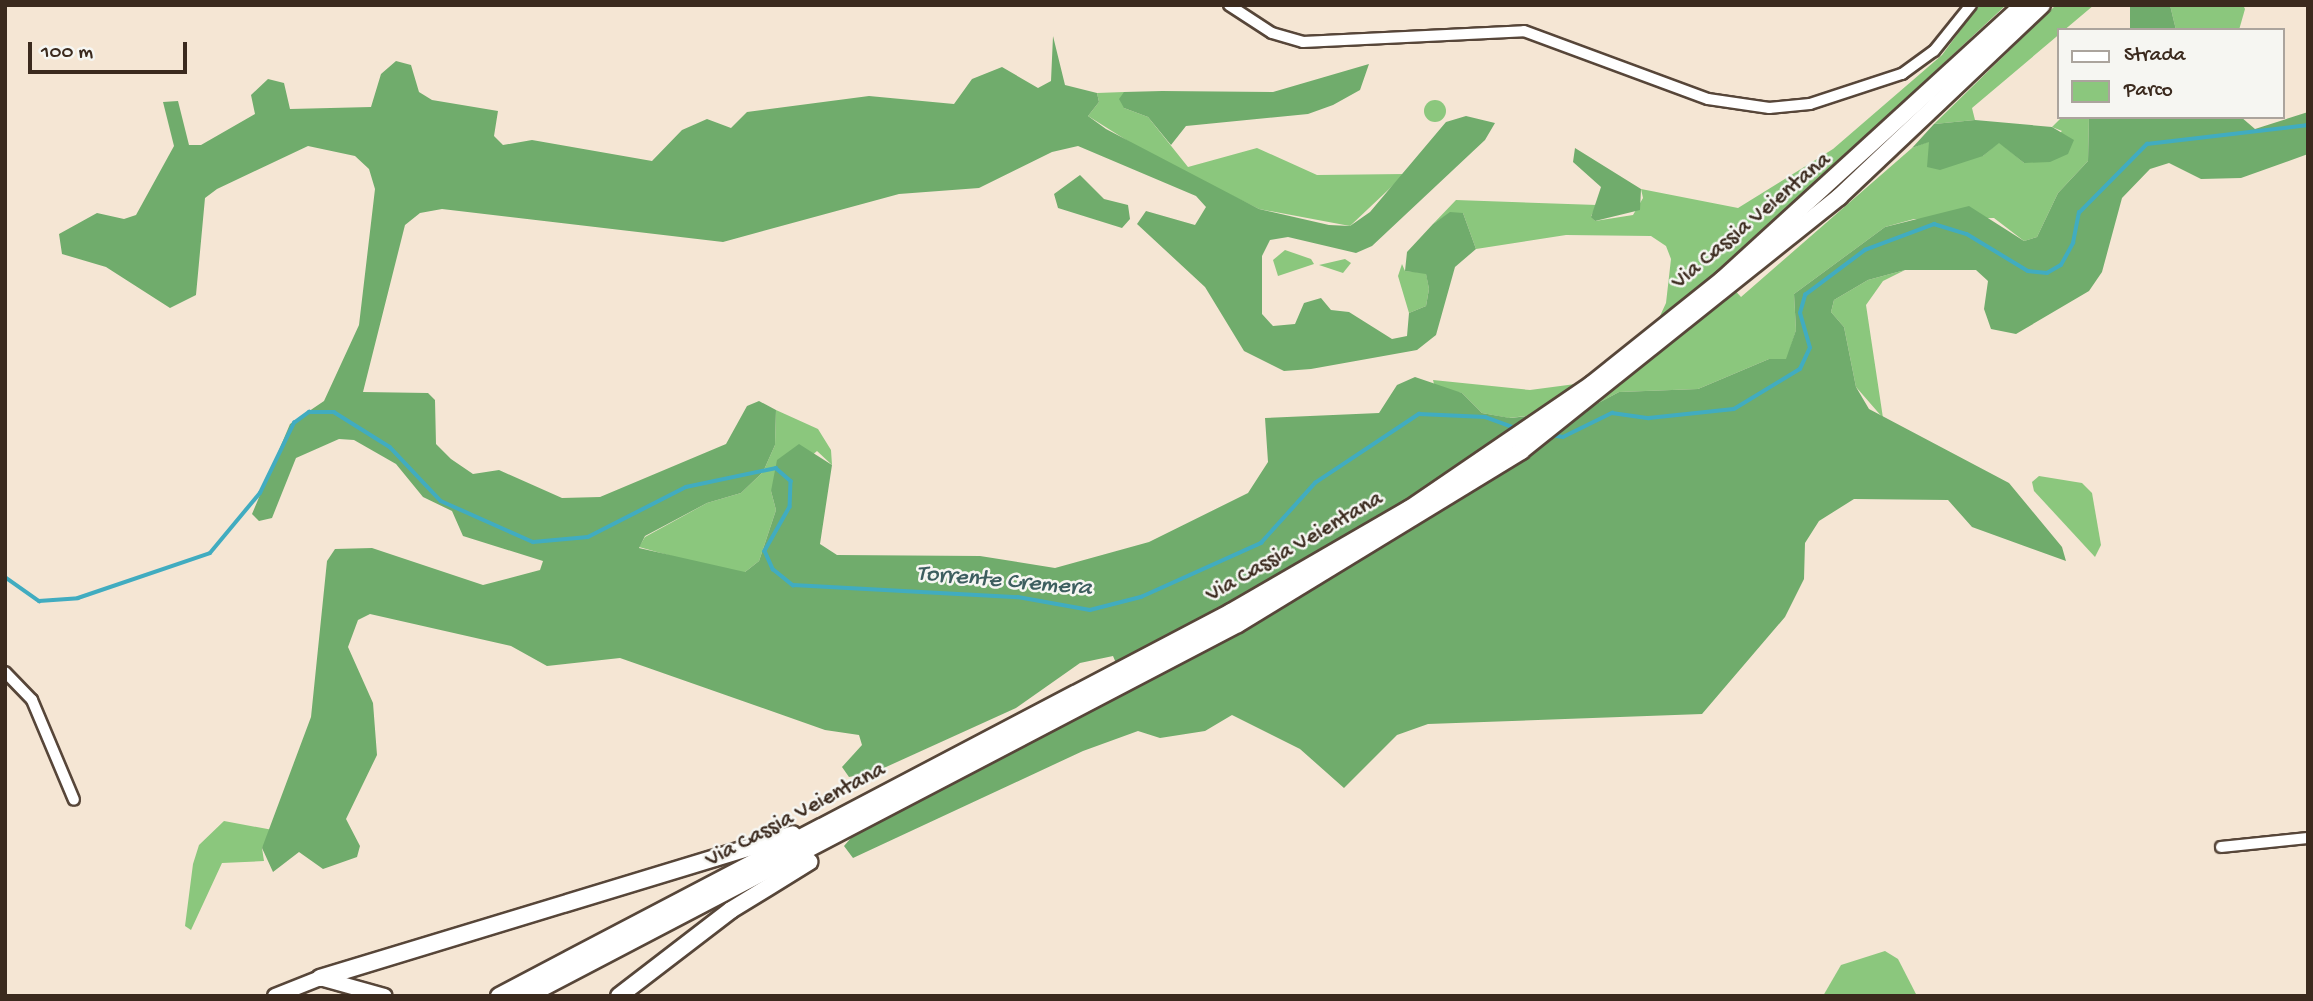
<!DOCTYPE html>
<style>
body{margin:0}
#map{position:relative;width:2313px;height:1001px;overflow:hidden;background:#f5e6d4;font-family:"Gochi Hand",sans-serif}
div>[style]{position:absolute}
.green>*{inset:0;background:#8bc77d}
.round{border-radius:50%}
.forest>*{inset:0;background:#70ac6c}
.stream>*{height:3.5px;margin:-1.75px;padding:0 1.75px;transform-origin:1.75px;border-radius:1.75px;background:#41acc0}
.roads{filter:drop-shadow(2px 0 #574639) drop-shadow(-2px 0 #574639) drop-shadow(0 2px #574639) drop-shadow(0 -2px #574639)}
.minor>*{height:10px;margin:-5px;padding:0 5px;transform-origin:5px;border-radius:5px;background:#fff}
.major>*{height:14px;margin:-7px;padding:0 7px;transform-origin:7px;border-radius:7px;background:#fff}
.highway>*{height:16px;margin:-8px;padding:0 8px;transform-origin:8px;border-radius:8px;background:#fff}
span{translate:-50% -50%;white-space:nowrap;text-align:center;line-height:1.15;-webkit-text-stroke:5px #f6f6f2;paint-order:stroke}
.street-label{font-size:23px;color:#3b2a1e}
.water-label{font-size:24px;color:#3d5e5f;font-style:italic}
.frame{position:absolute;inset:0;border:7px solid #3b2a1e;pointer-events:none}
.legend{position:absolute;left:2057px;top:28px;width:228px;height:91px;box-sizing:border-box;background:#f6f6f2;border:2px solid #aba49d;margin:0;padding:9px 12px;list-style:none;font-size:21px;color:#3b2a1e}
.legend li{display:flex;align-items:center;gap:14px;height:35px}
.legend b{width:35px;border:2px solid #aba49d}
.scale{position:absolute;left:28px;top:42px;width:159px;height:32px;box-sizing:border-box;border:4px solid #3b2a1e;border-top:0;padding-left:9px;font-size:21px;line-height:24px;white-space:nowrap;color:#3b2a1e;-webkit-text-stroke:5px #f6f6f2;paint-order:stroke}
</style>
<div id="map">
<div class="green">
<div style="clip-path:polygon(1979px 5px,2006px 5px,1719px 273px,1741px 297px,1912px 148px,1930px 141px,1983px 156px,1999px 142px,2024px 163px,2062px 131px,2052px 127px,2062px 117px,2089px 117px,2088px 161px,2058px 193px,2037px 237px,2024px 241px,1994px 218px,1914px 219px,1885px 227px,1794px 294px,1796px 330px,1787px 359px,1769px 359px,1698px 389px,1619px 392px,1587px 409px,1509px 418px,1482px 413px,1462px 393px,1435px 388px,1433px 380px,1530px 390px,1583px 383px,1654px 329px,1666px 303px,1671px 259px,1666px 246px,1651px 236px,1566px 235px,1476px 249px,1463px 213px,1450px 213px,1433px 224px,1456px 200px,1597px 205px,1591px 216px,1595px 221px,1633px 215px,1643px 198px,1641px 189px,1738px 208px,1833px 149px,1942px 55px)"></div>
<div style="clip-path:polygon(2056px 5px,2094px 5px,1972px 108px,1975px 120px,1934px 124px)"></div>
<div style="clip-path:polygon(2170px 5px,2243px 5px,2245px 9px,2239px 30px,2176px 30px)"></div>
<div style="clip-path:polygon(1124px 92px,1124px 108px,1148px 117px,1188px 167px,1257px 148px,1317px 175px,1405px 174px,1350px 226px,1259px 209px,1155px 158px,1088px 116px,1099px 102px,1097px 93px)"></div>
<div class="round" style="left:1424px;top:100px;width:22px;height:22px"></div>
<div style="clip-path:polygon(1285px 250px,1311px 259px,1314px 264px,1278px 276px,1273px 260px)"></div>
<div style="clip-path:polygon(1345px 259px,1351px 263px,1343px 273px,1319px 265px)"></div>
<div style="clip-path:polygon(1402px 264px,1405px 271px,1426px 273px,1429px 289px,1426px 306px,1409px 313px,1398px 276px)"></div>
<div style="clip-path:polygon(1905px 270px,1883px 281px,1866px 305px,1883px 418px,1856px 387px,1844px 327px,1831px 312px,1834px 300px,1868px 280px)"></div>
<div style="clip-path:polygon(776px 410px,818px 429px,831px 450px,832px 465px,817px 451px,771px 491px,776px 510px,759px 561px,745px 572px,729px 572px,639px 547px,645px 537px,707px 503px,741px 493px,763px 472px,775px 445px)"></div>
<div style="clip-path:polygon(2039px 476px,2082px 483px,2092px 493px,2101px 545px,2095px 557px,2034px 491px,2032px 482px)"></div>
<div style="clip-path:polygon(224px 821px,273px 830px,262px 848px,264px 861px,222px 863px,191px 930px,185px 926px,193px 864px,199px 845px)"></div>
<div style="clip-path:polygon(1885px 951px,1898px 959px,1917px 996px,1823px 996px,1841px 965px)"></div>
</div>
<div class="forest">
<div style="clip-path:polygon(2130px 5px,2170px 5px,2176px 30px,2130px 30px)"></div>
<div style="clip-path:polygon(1053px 36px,1065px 85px,1097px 93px,1099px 102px,1088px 116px,1106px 129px,1259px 209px,1329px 225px,1350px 226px,1370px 212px,1446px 122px,1466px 116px,1495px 123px,1485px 140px,1372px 246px,1356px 253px,1288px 237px,1270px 240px,1262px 256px,1262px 314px,1273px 326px,1295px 324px,1304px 303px,1321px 298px,1331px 310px,1349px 312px,1392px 339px,1407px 336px,1409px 313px,1426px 306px,1429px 289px,1426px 274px,1405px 271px,1407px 252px,1433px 224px,1450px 212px,1463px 213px,1476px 249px,1455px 267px,1436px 335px,1417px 350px,1311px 369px,1284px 371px,1244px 351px,1205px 287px,1137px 224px,1146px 211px,1195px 225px,1206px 207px,1196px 196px,1078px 146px,1052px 152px,979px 188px,899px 194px,723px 242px,442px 209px,420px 213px,405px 225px,363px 392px,428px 393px,435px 400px,436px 444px,451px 459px,473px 474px,499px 470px,562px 498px,600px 497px,726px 444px,747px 406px,759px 401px,776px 410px,775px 445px,763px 472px,741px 493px,707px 503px,645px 536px,639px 548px,745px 572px,759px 561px,776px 510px,771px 491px,777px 460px,799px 444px,832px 465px,820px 544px,837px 555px,980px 556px,1055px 568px,1149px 542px,1248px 493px,1268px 462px,1265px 418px,1379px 413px,1397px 385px,1415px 377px,1462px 393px,1482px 413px,1510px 418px,1587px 409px,1619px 392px,1698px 389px,1769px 359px,1786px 359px,1796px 330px,1794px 294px,1885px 227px,1969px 206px,2024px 241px,2037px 237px,2058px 193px,2088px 161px,2089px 117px,2241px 117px,2255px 129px,2308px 112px,2308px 154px,2241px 178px,2201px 179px,2169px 163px,2150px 169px,2122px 198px,2102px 272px,2089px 291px,2016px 334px,1991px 329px,1984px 309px,1988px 281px,1976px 270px,1905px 270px,1868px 280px,1834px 300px,1831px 312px,1844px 327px,1856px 387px,1869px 409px,2009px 483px,2062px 547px,2066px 561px,1972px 527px,1948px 500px,1854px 499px,1819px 521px,1805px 543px,1804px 579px,1785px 617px,1702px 714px,1428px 724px,1397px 735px,1344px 788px,1300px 749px,1232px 715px,1205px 731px,1160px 738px,1138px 731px,1083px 751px,853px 858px,844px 846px,857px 831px,1120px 694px,1125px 684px,1113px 656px,1080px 663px,1016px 708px,875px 772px,849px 777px,842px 767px,862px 745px,859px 735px,825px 730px,620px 658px,547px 666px,511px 646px,370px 614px,358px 620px,348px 647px,373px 703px,377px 755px,346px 819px,360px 846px,357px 857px,323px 869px,299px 852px,273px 872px,262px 848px,311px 717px,327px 561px,335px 549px,372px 548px,483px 585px,540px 570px,543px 561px,463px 536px,452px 511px,423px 497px,396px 464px,354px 440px,339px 439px,296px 458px,272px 518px,259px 521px,252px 514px,290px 424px,324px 401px,359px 325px,375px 189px,369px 169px,355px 156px,308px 146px,217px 189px,205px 198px,196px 295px,170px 308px,106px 267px,62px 254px,59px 234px,97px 213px,124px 219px,136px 215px,174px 146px,163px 102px,178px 101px,189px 145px,201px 145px,255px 114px,251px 95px,268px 79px,284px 83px,290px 109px,371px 107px,381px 74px,396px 61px,411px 65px,419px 92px,432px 100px,498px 111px,494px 136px,503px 145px,532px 140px,652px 161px,682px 130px,707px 119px,731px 128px,747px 112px,869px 96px,954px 104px,972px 79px,1002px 67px,1038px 88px,1051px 81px)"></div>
<div style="clip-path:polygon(1369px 64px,1360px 90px,1333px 105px,1308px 114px,1186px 126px,1171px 145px,1148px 117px,1124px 108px,1119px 99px,1124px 92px,1162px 91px,1273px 92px)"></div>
<div style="clip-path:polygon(1975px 120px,2052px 127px,2074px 140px,2068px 154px,2050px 162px,2024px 163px,1999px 143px,1983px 156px,1940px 170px,1927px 167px,1929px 142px,1912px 148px,1934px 124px)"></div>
<div style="clip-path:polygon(1575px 148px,1641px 189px,1640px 210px,1595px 221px,1591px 217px,1601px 187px,1573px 162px)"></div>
<div style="clip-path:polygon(1080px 175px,1104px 199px,1128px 205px,1130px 219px,1122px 228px,1058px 208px,1054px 194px)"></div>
</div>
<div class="stream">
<div style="left:1551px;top:435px;width:12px;rotate:9deg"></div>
<div style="left:1563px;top:437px;width:55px;rotate:-26.1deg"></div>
<div style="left:1612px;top:413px;width:37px;rotate:8deg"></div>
<div style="left:1649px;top:418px;width:85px;rotate:-6deg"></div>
<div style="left:1734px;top:409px;width:77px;rotate:-31.2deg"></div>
<div style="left:1800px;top:369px;width:23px;rotate:-65deg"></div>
<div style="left:1810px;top:348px;width:36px;rotate:-106deg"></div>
<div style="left:1800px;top:313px;width:19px;rotate:-74deg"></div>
<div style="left:1805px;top:295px;width:75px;rotate:-36.9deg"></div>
<div style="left:1865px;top:250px;width:74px;rotate:-20.6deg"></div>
<div style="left:1934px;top:224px;width:34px;rotate:17deg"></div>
<div style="left:1967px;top:234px;width:71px;rotate:31.2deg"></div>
<div style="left:2028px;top:271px;width:19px;rotate:6deg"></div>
<div style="left:2047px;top:273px;width:16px;rotate:-30deg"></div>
<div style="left:2061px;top:265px;width:25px;rotate:-61deg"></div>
<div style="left:2073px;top:243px;width:31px;rotate:-79deg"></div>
<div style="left:2079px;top:213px;width:97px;rotate:-45.4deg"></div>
<div style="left:2147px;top:144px;width:162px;rotate:-6.7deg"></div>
<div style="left:5px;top:577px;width:42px;rotate:35.2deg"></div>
<div style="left:39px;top:601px;width:39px;rotate:-4deg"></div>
<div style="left:78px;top:598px;width:139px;rotate:-18.8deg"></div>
<div style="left:210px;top:553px;width:78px;rotate:-50.2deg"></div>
<div style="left:260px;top:493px;width:78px;rotate:-64.1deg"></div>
<div style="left:294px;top:423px;width:19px;rotate:-36deg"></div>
<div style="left:309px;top:412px;width:25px"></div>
<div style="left:334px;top:412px;width:66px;rotate:32deg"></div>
<div style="left:390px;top:447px;width:74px;rotate:46.6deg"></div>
<div style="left:441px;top:501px;width:101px;rotate:24deg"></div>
<div style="left:533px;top:542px;width:55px;rotate:-5.2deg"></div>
<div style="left:588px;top:537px;width:110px;rotate:-27deg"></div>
<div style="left:686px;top:487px;width:92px;rotate:-11.9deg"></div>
<div style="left:776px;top:468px;width:20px;rotate:41deg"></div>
<div style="left:791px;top:481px;width:26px;rotate:92deg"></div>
<div style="left:790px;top:507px;width:51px;rotate:119.6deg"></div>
<div style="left:765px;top:551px;width:20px;rotate:66deg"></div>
<div style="left:773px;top:569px;width:26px;rotate:39deg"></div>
<div style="left:793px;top:585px;width:225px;rotate:3.1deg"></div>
<div style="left:1018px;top:597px;width:73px;rotate:10.2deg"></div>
<div style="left:1090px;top:610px;width:53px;rotate:-14.3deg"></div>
<div style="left:1141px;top:597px;width:132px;rotate:-24.2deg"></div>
<div style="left:1261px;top:543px;width:81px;rotate:-48deg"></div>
<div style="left:1315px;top:483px;width:125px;rotate:-33.6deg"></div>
<div style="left:1419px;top:414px;width:66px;rotate:2.6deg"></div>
<div style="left:1485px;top:417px;width:33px;rotate:20deg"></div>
</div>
<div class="roads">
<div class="minor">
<div style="left:1229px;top:5px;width:51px;rotate:33.1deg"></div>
<div style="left:1272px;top:33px;width:32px;rotate:16deg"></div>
<div style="left:1303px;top:42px;width:221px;rotate:-2.8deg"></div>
<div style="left:1524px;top:31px;width:196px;rotate:20.3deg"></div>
<div style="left:1708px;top:99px;width:62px;rotate:8.4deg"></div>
<div style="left:1769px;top:108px;width:41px;rotate:-5.6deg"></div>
<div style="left:1810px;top:104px;width:97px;rotate:-18.1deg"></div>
<div style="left:1902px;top:74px;width:39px;rotate:-36deg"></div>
<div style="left:1934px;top:51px;width:59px;rotate:-51.2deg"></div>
<div style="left:5px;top:672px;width:39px;rotate:46deg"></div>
<div style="left:32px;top:700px;width:108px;rotate:67.2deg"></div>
<div style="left:2221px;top:847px;width:87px;rotate:-5.9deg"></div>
</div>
<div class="major">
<div style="left:275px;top:996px;width:48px;rotate:-21.8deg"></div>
<div style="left:320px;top:978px;width:67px;rotate:15.5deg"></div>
</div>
<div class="highway">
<div style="left:320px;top:978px;width:494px;rotate:-16.9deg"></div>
<div style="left:499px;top:996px;width:827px;rotate:-27.68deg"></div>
<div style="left:1231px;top:612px;width:206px;rotate:-30.1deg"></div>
<div style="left:1409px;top:509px;width:222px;rotate:-34.3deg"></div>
<div style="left:1592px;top:384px;width:168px;rotate:-38.7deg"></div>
<div style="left:1723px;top:279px;width:406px;rotate:-42.4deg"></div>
<div style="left:527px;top:996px;width:802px;rotate:-27.62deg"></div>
<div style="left:1238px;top:624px;width:332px;rotate:-31.4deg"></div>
<div style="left:1521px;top:451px;width:407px;rotate:-38.6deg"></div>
<div style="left:1839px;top:197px;width:279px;rotate:-43.4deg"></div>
<div style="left:619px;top:996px;width:141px;rotate:-37.5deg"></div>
<div style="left:731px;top:910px;width:92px;rotate:-31.6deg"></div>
</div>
</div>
<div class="street-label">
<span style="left:1752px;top:222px;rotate:-40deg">Via Cassia Veientana</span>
<span style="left:1295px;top:548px;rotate:-30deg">Via Cassia Veientana</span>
<span style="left:796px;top:816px;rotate:-28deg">Via Cassia Veientana</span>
</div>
<div class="water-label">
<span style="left:1004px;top:582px;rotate:5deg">Torrente Cremera</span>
</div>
<div class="frame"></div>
<ul class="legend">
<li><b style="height:9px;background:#fff"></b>Strada</li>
<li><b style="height:19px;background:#8bc77d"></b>Parco</li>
</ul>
<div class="scale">100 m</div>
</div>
